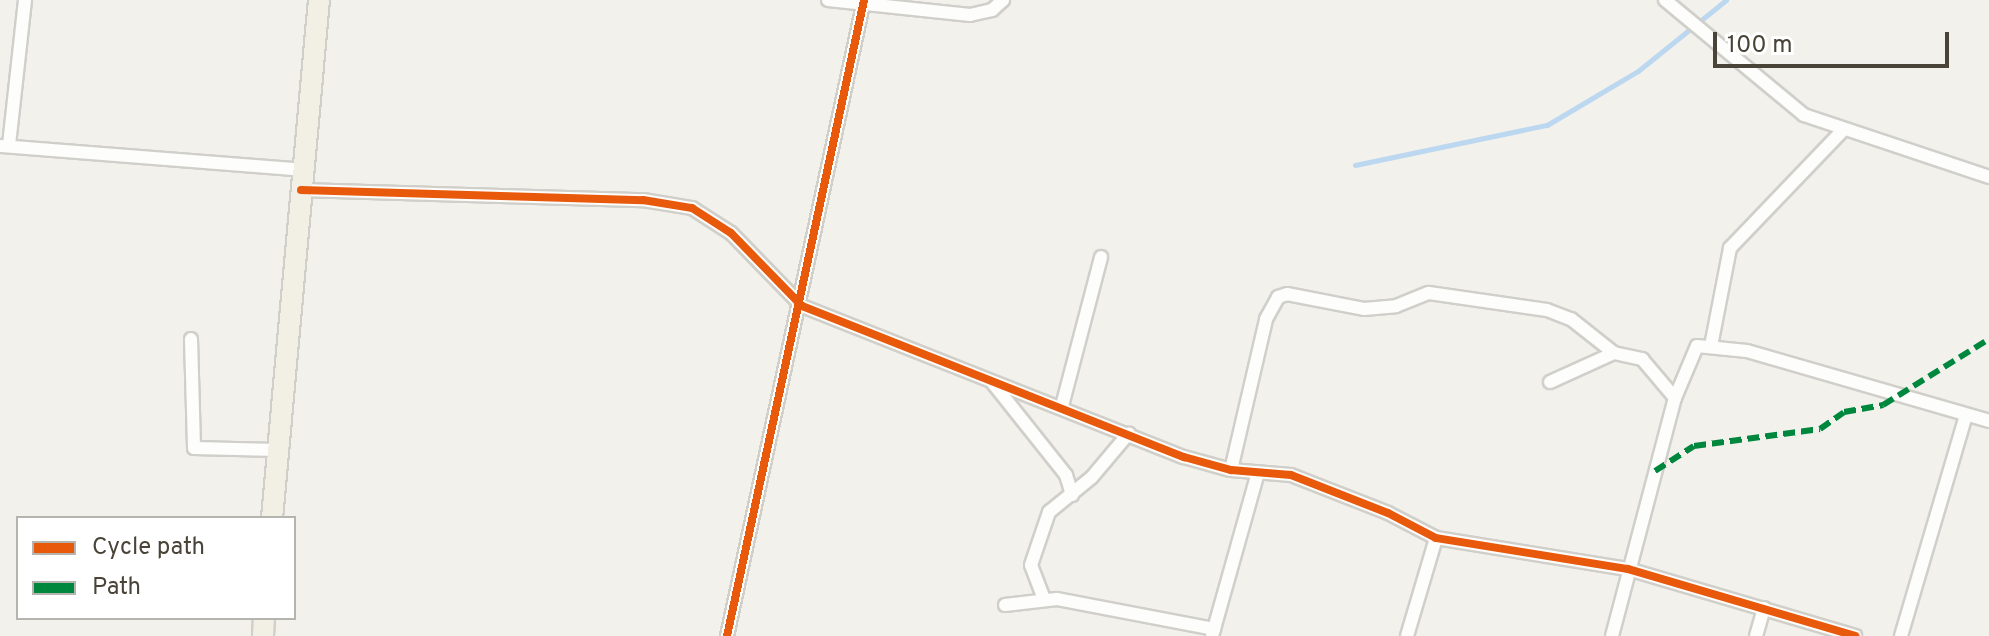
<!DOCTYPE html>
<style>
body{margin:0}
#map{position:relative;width:1989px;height:636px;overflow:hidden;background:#f2f1ec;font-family:Overpass,sans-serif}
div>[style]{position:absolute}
.stream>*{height:5px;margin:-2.5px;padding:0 2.5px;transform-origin:2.5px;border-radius:2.5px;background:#bcd7f0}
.roads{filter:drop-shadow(2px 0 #d0cfca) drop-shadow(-2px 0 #d0cfca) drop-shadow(0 2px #d0cfca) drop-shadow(0 -2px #d0cfca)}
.street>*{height:12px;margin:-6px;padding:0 6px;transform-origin:6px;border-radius:6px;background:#fdfdfc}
.primary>*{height:20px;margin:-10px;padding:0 10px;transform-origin:10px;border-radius:10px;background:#f2efe4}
.quiet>*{height:6px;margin-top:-3px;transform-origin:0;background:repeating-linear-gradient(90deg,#00873e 0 12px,transparent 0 18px)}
.cycleway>*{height:8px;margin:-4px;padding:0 4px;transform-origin:4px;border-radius:4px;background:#e8590c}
span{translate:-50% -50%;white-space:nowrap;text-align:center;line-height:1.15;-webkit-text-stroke:6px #fff;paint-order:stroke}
.legend{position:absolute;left:16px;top:516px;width:280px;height:104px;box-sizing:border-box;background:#fff;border:2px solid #b6b4af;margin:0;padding:10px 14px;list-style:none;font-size:24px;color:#494437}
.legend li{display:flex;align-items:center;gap:16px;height:40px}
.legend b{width:40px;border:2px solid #b6b4af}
.scale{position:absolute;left:1713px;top:32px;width:236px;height:36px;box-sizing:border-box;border:4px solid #494437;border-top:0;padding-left:10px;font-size:24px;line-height:28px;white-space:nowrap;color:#494437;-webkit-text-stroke:6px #fff;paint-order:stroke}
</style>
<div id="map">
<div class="stream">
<div style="left:1355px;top:165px;width:196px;rotate:-11.8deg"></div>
<div style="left:1547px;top:125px;width:106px;rotate:-30.7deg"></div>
<div style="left:1638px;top:71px;width:113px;rotate:-38.9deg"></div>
</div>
<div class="roads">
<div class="street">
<div style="left:828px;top:0;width:143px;rotate:6deg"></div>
<div style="left:970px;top:15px;width:23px;rotate:-13deg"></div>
<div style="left:992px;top:10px;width:15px;rotate:-42deg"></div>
<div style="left:1665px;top:0;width:180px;rotate:39.6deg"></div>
<div style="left:1804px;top:115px;width:195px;rotate:18.5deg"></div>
<div style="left:9px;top:145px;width:146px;rotate:-83.7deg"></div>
<div style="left:0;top:146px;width:304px;rotate:4.5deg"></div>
<div style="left:301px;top:190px;width:342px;rotate:1.7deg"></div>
<div style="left:643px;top:200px;width:50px;rotate:9.3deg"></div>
<div style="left:692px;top:208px;width:46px;rotate:32.7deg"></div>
<div style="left:731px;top:233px;width:102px;rotate:45.8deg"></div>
<div style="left:802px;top:306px;width:411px;rotate:21.6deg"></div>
<div style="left:1184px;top:457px;width:49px;rotate:15.5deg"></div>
<div style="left:1231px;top:470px;width:60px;rotate:4.8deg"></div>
<div style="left:1291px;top:475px;width:104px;rotate:21.4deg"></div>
<div style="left:1388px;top:513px;width:54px;rotate:27.5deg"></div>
<div style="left:1436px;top:538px;width:194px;rotate:9.2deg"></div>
<div style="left:1628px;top:569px;width:237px;rotate:16.4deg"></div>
<div style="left:191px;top:339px;width:109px;rotate:88.4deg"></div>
<div style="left:194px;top:448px;width:83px;rotate:1.4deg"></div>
<div style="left:1711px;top:346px;width:100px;rotate:-79deg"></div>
<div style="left:1730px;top:248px;width:163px;rotate:-46.2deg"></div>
<div style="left:992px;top:382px;width:119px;rotate:51.5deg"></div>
<div style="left:1066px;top:475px;width:21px;rotate:73deg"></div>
<div style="left:1550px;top:382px;width:70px;rotate:-24.4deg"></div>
<div style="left:1062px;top:406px;width:154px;rotate:-75.3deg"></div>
<div style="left:1231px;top:470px;width:155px;rotate:-76.9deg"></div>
<div style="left:1266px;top:319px;width:25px;rotate:-61deg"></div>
<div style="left:1278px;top:297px;width:9px;rotate:-18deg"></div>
<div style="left:1287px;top:294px;width:78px;rotate:11deg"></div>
<div style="left:1364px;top:309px;width:32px;rotate:-5deg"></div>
<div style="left:1396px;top:306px;width:35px;rotate:-22deg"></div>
<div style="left:1429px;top:293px;width:119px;rotate:8.2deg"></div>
<div style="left:1547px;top:310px;width:26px;rotate:21deg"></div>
<div style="left:1571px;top:319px;width:55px;rotate:38.3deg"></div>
<div style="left:1614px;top:353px;width:29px;rotate:12deg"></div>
<div style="left:1642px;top:359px;width:51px;rotate:49.8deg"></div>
<div style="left:1044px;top:599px;width:36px;rotate:-111deg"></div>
<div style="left:1031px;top:565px;width:56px;rotate:-71.2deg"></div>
<div style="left:1049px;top:512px;width:55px;rotate:-39.1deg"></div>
<div style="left:1092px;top:477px;width:57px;rotate:-49.9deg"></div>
<div style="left:1005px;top:605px;width:52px;rotate:-6.6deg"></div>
<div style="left:1057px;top:599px;width:160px;rotate:10.8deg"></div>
<div style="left:727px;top:636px;width:651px;rotate:-77.84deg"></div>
<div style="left:1212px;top:636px;width:170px;rotate:-74.3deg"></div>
<div style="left:1407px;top:636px;width:102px;rotate:-73.5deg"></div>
<div style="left:1612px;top:636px;width:246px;rotate:-75.2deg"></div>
<div style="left:1675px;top:398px;width:56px;rotate:-67.1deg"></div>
<div style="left:1697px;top:346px;width:50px;rotate:5.7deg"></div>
<div style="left:1747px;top:351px;width:252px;rotate:16.1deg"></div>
<div style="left:1756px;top:636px;width:29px;rotate:-74deg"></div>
<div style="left:1901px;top:636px;width:230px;rotate:-73.6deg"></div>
</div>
<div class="primary">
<div style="left:272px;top:518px;width:520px;rotate:-84.82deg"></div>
<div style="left:263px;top:636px;width:18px;rotate:-87deg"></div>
</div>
</div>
<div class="quiet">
<div style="left:1655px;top:471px;width:46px;rotate:-32.7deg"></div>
<div style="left:1694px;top:446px;width:127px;rotate:-7.7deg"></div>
<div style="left:1820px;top:429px;width:29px;rotate:-35deg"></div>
<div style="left:1844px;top:412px;width:40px;rotate:-10deg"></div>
<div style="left:1883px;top:405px;width:125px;rotate:-31.9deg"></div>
</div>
<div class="cycleway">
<div style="left:301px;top:190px;width:342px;rotate:1.7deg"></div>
<div style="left:643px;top:200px;width:50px;rotate:9.3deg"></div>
<div style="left:692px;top:208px;width:46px;rotate:32.7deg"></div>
<div style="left:731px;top:233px;width:102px;rotate:45.8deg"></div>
<div style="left:802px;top:306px;width:411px;rotate:21.6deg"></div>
<div style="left:1184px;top:457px;width:49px;rotate:15.5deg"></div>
<div style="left:1231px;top:470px;width:60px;rotate:4.8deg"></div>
<div style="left:1291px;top:475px;width:104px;rotate:21.4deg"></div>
<div style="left:1388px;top:513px;width:54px;rotate:27.5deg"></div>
<div style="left:1436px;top:538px;width:194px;rotate:9.2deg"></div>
<div style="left:1628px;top:569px;width:237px;rotate:16.4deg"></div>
<div style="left:727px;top:636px;width:651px;rotate:-77.84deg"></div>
</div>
<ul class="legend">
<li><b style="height:10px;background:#e8590c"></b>Cycle path</li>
<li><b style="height:10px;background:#00873e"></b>Path</li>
</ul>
<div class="scale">100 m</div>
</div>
